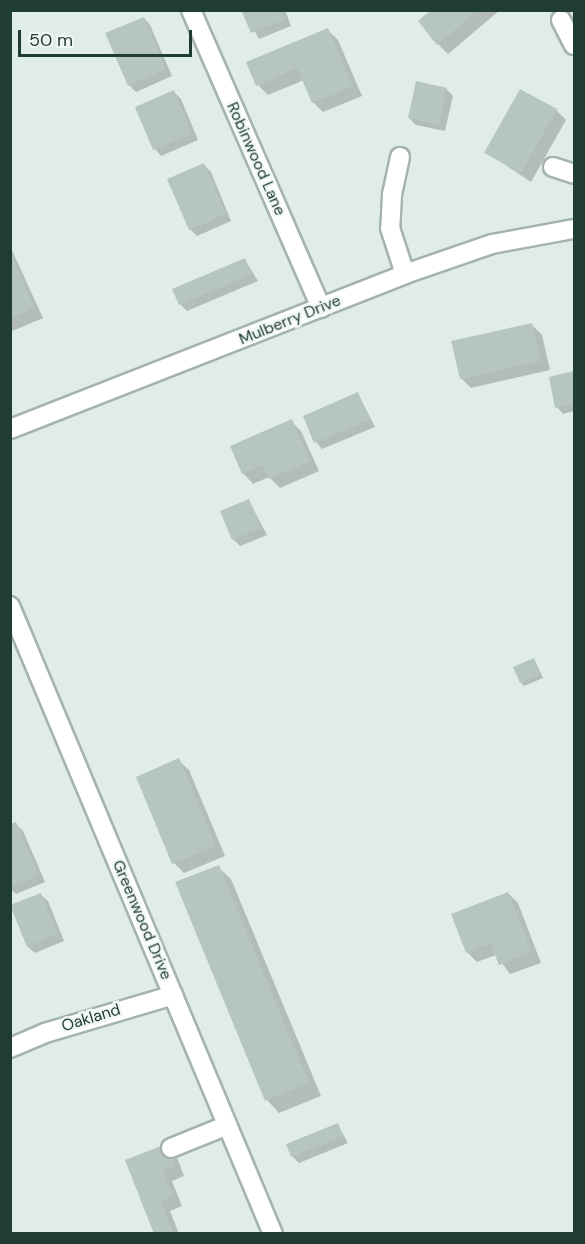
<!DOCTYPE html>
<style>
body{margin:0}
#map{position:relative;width:585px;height:1244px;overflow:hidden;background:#e0ece6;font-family:"DM Sans",sans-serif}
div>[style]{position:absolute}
.shadow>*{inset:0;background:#0003}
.building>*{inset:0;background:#b6c6bf}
.roads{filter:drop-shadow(2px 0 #a3b4ad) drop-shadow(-2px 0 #a3b4ad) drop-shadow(0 2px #a3b4ad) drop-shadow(0 -2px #a3b4ad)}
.street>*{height:18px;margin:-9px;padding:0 9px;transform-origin:9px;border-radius:9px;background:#fff}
span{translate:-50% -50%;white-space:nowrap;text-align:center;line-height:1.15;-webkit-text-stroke:5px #f1f8f4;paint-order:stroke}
.street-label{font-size:16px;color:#203d34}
.frame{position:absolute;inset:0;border:12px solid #203d34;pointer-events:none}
.scale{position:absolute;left:18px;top:30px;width:174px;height:27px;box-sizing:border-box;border:3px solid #203d34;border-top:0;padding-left:8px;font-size:18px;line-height:21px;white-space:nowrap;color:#203d34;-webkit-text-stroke:4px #f1f8f4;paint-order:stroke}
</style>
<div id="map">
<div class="shadow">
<div style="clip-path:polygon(243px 10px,285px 10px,291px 26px,259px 39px)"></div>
<div style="clip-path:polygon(433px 10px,500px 10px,448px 54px,438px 44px)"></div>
<div style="clip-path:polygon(144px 18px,150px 25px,172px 76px,136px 92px,129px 85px)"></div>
<div style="clip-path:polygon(328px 30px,338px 40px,362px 96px,323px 112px,313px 102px,304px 80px,268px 95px,258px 85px)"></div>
<div style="clip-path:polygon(446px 89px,453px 96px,445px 131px,416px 125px,409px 118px)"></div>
<div style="clip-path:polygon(174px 92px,181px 99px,198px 140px,161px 156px,155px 149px)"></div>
<div style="clip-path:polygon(556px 110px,566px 120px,531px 182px,486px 152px)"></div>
<div style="clip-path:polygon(204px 165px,211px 172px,231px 221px,197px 236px,190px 229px)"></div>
<div style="clip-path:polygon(10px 246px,43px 318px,10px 332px)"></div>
<div style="clip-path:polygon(245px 260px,258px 281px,187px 311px,180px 304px)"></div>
<div style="clip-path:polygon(532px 325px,542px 335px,550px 370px,471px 388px,461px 378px)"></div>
<div style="clip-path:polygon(574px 373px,574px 411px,563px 414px,557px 407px,551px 378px)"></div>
<div style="clip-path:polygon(358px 394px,375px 427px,322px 449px,316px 442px)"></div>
<div style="clip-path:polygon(291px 421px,301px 431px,319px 471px,280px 488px,269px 477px,253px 484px,243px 473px)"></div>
<div style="clip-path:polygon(249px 501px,267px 535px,240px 546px,233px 539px)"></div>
<div style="clip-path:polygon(534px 659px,543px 678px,524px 686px,521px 683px)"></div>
<div style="clip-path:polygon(178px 760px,189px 770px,225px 856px,184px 873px,174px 863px)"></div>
<div style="clip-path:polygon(16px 824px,23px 831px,45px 882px,16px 894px,10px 889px,10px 826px)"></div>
<div style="clip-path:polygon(218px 867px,231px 879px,321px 1096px,279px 1113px,267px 1100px)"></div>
<div style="clip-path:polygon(508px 893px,518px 903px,541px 963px,510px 974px,496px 955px,477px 962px,467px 952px)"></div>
<div style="clip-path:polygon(41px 895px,48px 901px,64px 941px,35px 953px,28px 947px,12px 907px)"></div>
<div style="clip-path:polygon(338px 1125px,348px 1143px,299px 1163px,292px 1156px)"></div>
<div style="clip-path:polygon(176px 1155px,184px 1176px,172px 1181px,182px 1206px,170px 1211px,179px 1234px,156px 1234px,126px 1161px)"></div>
</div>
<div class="building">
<div style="clip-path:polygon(241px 10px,282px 10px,285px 19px,251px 33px)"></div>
<div style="clip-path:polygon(431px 10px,478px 10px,437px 45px,418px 21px)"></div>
<div style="clip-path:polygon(144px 17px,166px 69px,128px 86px,105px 33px)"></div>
<div style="clip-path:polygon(328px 28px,353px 86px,312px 103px,297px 68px,256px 86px,246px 62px)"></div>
<div style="clip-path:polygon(416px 81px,447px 88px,439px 125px,408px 118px)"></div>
<div style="clip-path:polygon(520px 89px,557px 109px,521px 173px,484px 153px)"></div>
<div style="clip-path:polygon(174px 90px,192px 134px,153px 150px,135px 107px)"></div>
<div style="clip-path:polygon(204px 163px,226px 214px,189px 230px,167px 179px)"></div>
<div style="clip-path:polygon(11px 252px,34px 308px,11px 318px)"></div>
<div style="clip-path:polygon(245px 258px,252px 274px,179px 305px,172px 289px)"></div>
<div style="clip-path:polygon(532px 323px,541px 361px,460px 379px,451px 341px)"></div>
<div style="clip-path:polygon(574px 371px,574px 404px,555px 408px,549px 377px)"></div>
<div style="clip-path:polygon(358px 392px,370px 420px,314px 443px,303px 416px)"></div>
<div style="clip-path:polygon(292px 419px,310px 461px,269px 479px,263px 465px,242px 474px,230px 446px)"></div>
<div style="clip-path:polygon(249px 499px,261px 528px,232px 540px,220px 511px)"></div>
<div style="clip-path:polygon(534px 658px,541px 674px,520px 683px,513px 667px)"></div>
<div style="clip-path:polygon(179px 758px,216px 846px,172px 864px,136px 777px)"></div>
<div style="clip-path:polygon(16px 822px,39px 875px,10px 887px,10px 824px)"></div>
<div style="clip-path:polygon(219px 865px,309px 1083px,265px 1101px,175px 882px)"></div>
<div style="clip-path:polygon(508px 892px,532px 952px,499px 965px,490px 943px,466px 953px,451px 914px)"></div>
<div style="clip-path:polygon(41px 893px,58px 934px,27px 947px,10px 905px)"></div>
<div style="clip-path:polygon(338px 1123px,343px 1136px,291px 1157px,286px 1144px)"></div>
<div style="clip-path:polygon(166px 1144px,175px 1165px,163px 1171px,173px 1196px,161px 1201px,174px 1234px,154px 1234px,125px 1160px)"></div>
</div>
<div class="roads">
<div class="street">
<div style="left:191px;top:10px;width:325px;rotate:66.4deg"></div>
<div style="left:561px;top:20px;width:28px;rotate:63deg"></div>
<div style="left:400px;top:157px;width:39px;rotate:102deg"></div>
<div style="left:392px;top:195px;width:33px;rotate:93deg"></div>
<div style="left:390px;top:228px;width:48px;rotate:71.9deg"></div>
<div style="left:553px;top:167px;width:22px;rotate:18deg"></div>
<div style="left:10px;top:429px;width:424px;rotate:-21.4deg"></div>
<div style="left:405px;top:274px;width:92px;rotate:-19deg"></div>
<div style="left:492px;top:244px;width:83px;rotate:-10.4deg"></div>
<div style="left:10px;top:606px;width:681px;rotate:67.28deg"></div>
<div style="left:10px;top:1048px;width:38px;rotate:-23deg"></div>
<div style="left:45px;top:1033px;width:134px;rotate:-16.4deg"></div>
<div style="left:171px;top:1148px;width:61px;rotate:-22deg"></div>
</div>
</div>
<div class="street-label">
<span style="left:256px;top:159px;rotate:66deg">Robinwood Lane</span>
<span style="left:290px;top:320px;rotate:-22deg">Mulberry Drive</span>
<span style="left:142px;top:920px;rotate:67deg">Greenwood Drive</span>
<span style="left:91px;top:1018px;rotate:-17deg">Oakland</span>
</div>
<div class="frame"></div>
<div class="scale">50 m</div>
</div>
